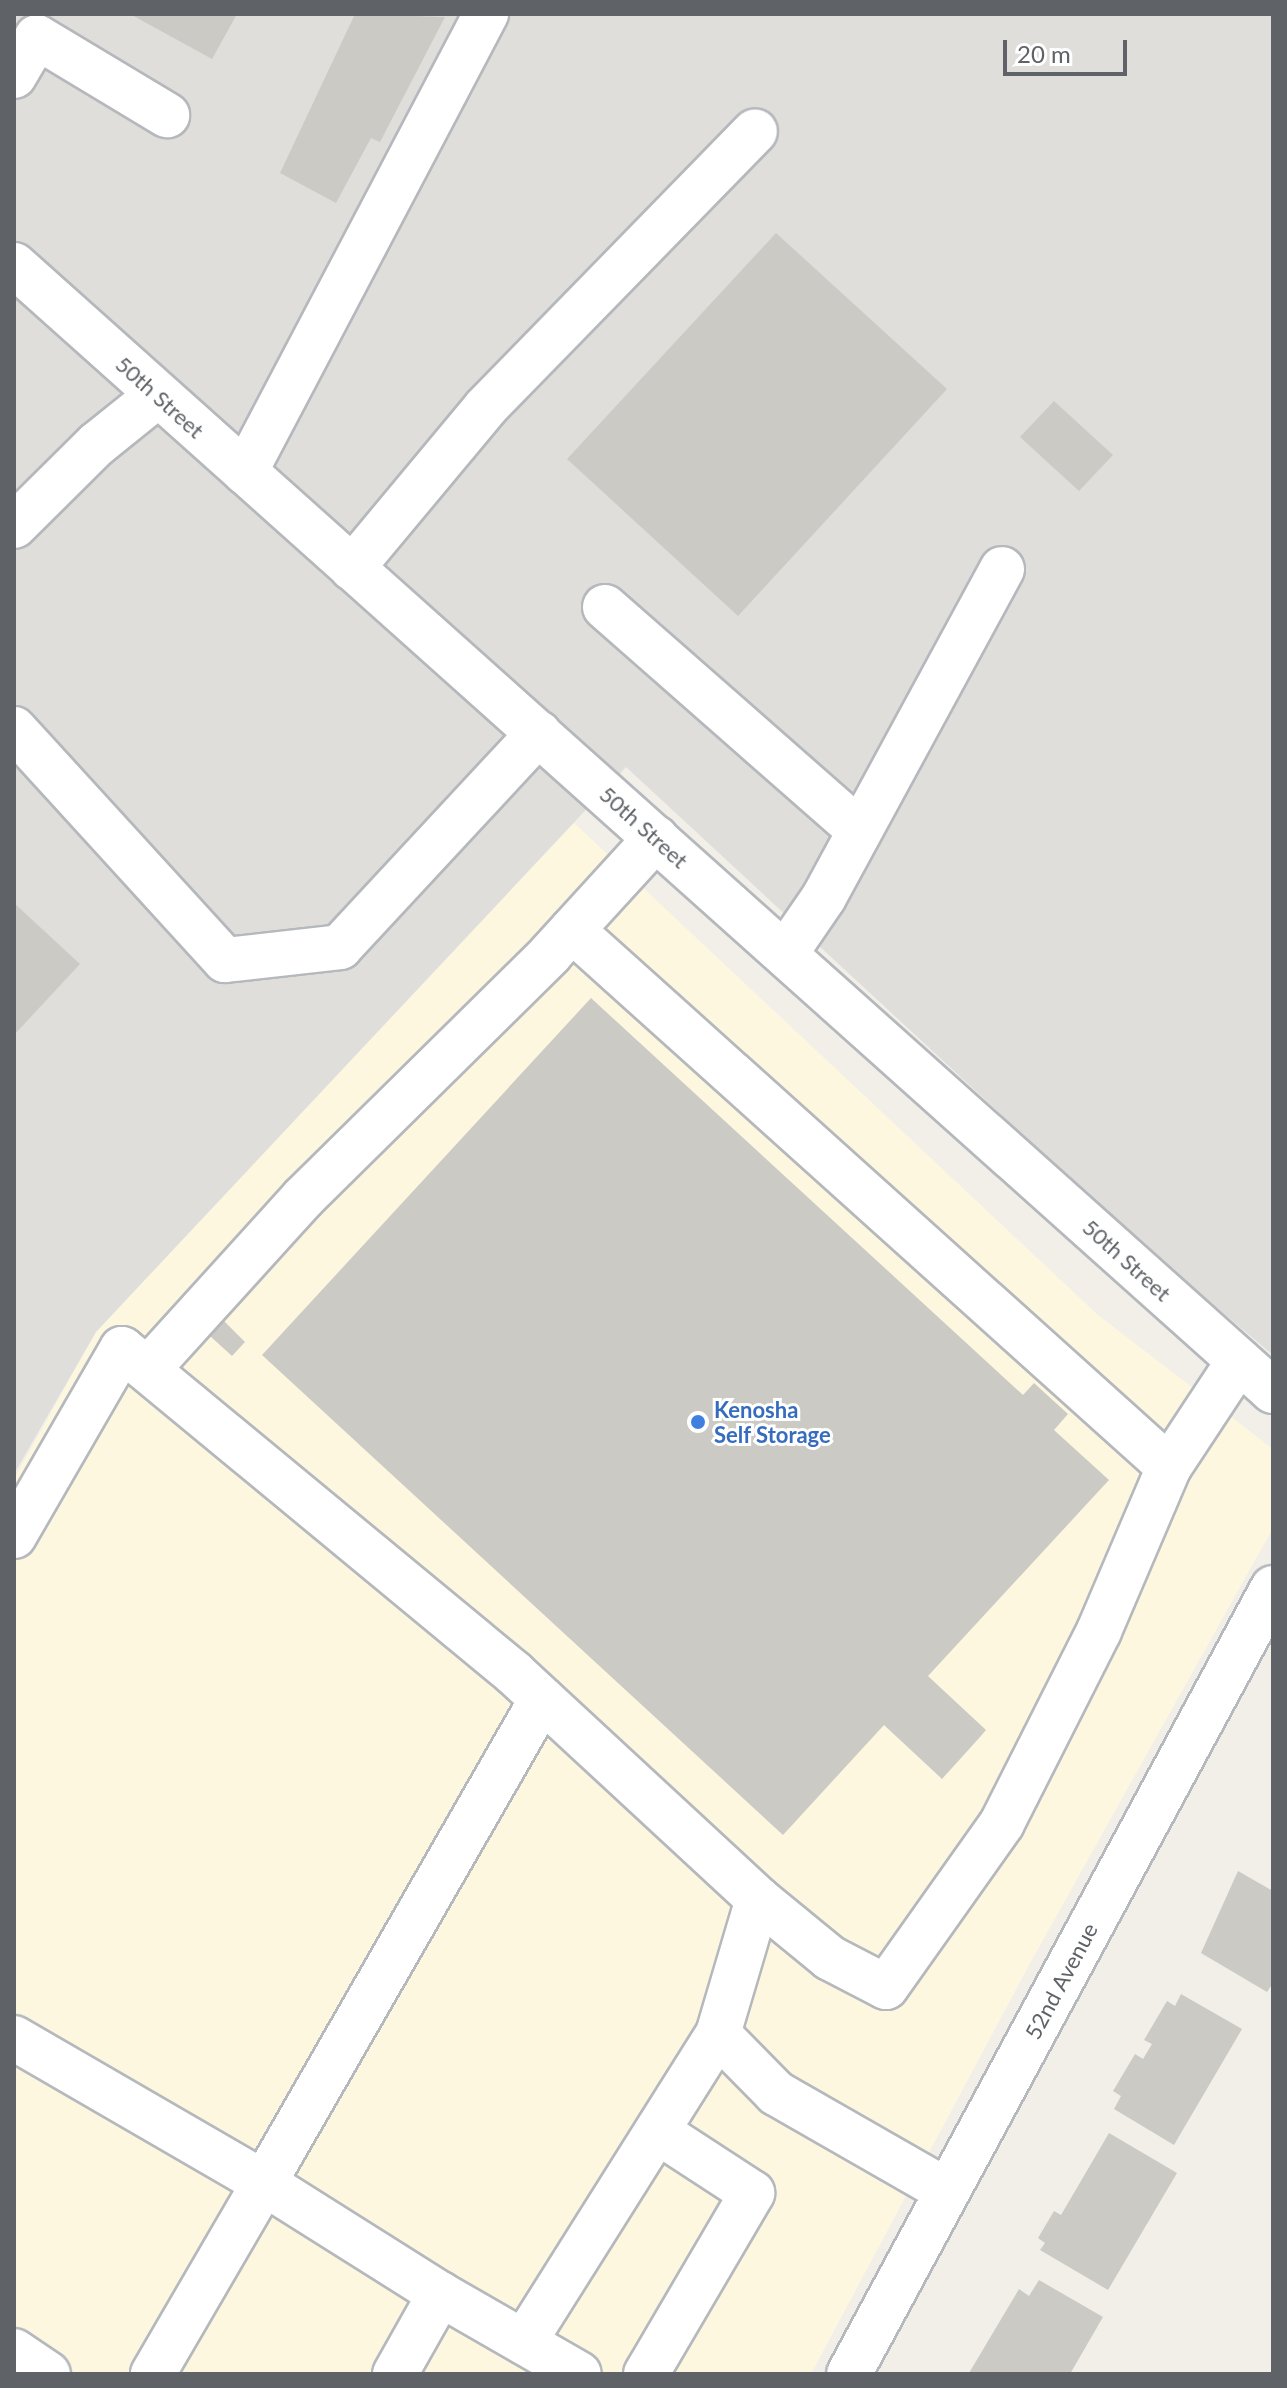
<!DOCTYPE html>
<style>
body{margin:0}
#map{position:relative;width:1287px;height:2388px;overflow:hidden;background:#f1efe8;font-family:Lato,sans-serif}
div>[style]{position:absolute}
.commercial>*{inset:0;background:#fef7e0}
.industrial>*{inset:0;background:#e0deda}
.building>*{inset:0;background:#cccac5}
.roads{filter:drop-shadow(2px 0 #b5b8bc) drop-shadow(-2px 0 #b5b8bc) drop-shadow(0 2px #b5b8bc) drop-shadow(0 -2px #b5b8bc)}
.minor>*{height:44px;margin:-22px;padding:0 22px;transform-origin:22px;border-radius:22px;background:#fff}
.dots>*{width:22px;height:22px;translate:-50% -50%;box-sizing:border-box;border:4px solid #fff;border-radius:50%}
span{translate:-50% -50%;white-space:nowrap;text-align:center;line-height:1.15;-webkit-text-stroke:6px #fff;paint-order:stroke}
.street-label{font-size:22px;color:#5f6368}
.shop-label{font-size:22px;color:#366cbe;font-weight:700}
.left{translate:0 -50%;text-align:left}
.frame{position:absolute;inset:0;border:16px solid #5f6368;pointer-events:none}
.scale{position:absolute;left:1003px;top:40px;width:124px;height:36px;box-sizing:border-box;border:4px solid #5f6368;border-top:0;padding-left:10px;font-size:24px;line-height:28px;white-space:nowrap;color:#5f6368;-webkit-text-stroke:6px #fff;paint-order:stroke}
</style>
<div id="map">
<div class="commercial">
<div style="clip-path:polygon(574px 823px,1099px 1316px,1273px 1449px,1273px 1528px,1029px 1965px,811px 2374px,14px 2374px,14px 1479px,96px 1332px)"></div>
</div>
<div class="industrial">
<div style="clip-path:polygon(14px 14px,1273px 14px,1273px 1355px,1129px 1233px,626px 767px,96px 1332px,14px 1474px)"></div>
</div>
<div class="building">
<div style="clip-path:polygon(130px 14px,237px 14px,212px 59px)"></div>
<div style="clip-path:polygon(355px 14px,445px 17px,380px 142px,371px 138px,336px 203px,280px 173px)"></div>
<div style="clip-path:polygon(776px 233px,947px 389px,738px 616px,567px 459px)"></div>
<div style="clip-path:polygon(1054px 401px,1113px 455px,1079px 491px,1020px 437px)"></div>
<div style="clip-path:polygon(14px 903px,80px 964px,14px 1035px)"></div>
<div style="clip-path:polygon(591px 998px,1023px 1395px,1034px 1383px,1068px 1414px,1054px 1430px,1109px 1480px,928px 1676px,986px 1730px,980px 1737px,942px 1779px,884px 1725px,783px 1835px,262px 1355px)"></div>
<div style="clip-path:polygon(224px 1321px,245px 1342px,232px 1356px,210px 1336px)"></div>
<div style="clip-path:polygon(1238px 1871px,1273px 1891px,1273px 1983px,1267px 1992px,1201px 1953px)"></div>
<div style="clip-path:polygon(1181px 1994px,1242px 2029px,1174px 2145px,1114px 2109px,1121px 2096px,1113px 2091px,1135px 2054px,1143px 2059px,1152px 2044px,1144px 2040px,1167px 2001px,1175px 2006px)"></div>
<div style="clip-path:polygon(1109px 2133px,1177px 2173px,1108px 2290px,1040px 2250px,1045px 2243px,1038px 2238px,1054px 2211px,1061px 2215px)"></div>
<div style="clip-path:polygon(1039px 2280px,1103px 2317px,1070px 2374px,969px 2373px,1019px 2289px,1029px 2296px)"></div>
</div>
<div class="roads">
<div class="minor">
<div style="left:14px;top:76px;width:45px;rotate:-59.5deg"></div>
<div style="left:37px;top:37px;width:152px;rotate:31deg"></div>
<div style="left:14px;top:265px;width:1689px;rotate:41.81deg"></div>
<div style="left:245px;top:472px;width:518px;rotate:-62.25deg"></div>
<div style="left:14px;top:526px;width:117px;rotate:-44.7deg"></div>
<div style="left:97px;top:444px;width:78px;rotate:-38.8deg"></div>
<div style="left:352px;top:568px;width:209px;rotate:-50.2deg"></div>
<div style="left:486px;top:407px;width:385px;rotate:-45.7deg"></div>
<div style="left:605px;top:607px;width:339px;rotate:41.3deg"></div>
<div style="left:14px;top:729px;width:313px;rotate:47.6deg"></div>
<div style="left:225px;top:960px;width:116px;rotate:-6.4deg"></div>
<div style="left:340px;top:947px;width:292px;rotate:-47.1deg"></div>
<div style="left:572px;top:930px;width:803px;rotate:41.97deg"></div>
<div style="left:785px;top:954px;width:69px;rotate:-55.6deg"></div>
<div style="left:824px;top:897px;width:373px;rotate:-61.5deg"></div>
<div style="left:148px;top:1369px;width:231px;rotate:-47.8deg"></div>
<div style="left:303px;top:1198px;width:347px;rotate:-44.6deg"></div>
<div style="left:550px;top:954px;width:157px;rotate:-47.6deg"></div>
<div style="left:14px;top:1536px;width:216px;rotate:-60deg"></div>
<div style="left:122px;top:1349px;width:509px;rotate:39.57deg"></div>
<div style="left:514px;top:1673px;width:333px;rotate:42.8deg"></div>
<div style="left:758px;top:1899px;width:141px;rotate:106.5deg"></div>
<div style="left:718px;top:2034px;width:364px;rotate:122.2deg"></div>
<div style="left:758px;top:1899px;width:93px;rotate:39.3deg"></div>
<div style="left:830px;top:1958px;width:63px;rotate:27.4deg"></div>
<div style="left:886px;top:1987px;width:201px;rotate:-54.7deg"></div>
<div style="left:1002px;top:1823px;width:215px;rotate:-63.2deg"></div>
<div style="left:1099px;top:1631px;width:178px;rotate:-66.9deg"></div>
<div style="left:1169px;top:1467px;width:127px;rotate:-56.6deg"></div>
<div style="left:718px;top:2034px;width:83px;rotate:45.5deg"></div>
<div style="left:776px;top:2093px;width:197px;rotate:29.8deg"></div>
<div style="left:14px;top:2038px;width:289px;rotate:30.1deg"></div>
<div style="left:264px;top:2183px;width:221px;rotate:120.2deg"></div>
<div style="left:440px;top:2294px;width:208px;rotate:-147.8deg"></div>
<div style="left:264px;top:2183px;width:558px;rotate:-60.13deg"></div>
<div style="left:14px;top:2351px;width:41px;rotate:34.1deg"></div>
<div style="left:395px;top:2374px;width:92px;rotate:-60.6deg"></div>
<div style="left:440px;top:2294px;width:160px;rotate:29.9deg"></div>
<div style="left:646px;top:2374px;width:210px;rotate:-59.6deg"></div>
<div style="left:752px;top:2193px;width:113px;rotate:-146.9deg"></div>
<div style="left:849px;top:2374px;width:893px;rotate:-61.66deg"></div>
</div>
</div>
<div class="dots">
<div style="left:698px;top:1422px;background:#3f7fe0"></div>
</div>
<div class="street-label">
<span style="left:160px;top:397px;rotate:42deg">50th Street</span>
<span style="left:644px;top:827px;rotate:42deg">50th Street</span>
<span style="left:1127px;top:1260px;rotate:42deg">50th Street</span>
<span style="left:1061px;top:1981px;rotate:-62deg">52nd Avenue</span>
</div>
<div class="shop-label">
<span class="left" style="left:714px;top:1422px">Kenosha<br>Self Storage</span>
</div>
<div class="frame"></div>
<div class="scale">20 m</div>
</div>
